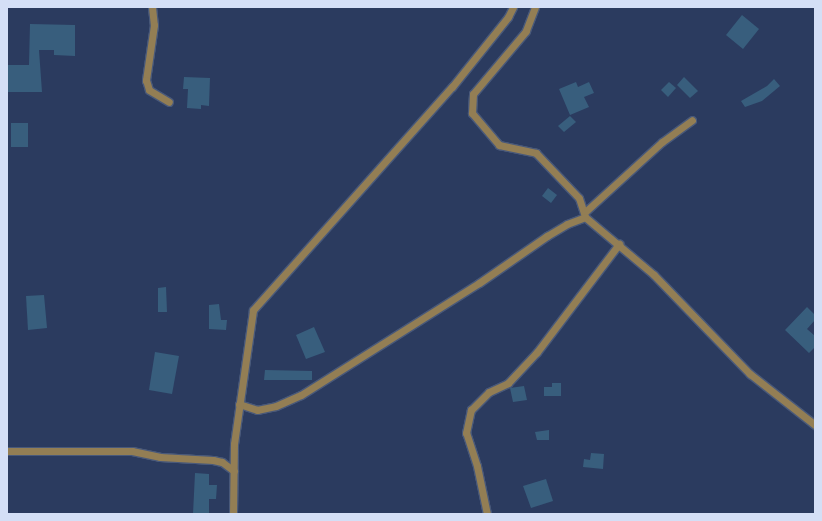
<!DOCTYPE html>
<style>
body{margin:0}
#map{position:relative;width:822px;height:521px;overflow:hidden;background:#2b3b5f;font-family:Manrope,sans-serif}
div>[style]{position:absolute}
.building>*{inset:0;background:#385e7d}
.roads{filter:drop-shadow(1px 0 #49597a) drop-shadow(-1px 0 #49597a) drop-shadow(0 1px #49597a) drop-shadow(0 -1px #49597a)}
.minor>*{height:7px;margin:-3.5px;padding:0 3.5px;transform-origin:3.5px;border-radius:3.5px;background:#937e54}
span{translate:-50% -50%;white-space:nowrap;text-align:center;line-height:1.15;-webkit-text-stroke:4px #2b3b5f;paint-order:stroke}
.frame{position:absolute;inset:0;border:8px solid #d4dff6;pointer-events:none}
</style>
<div id="map">
<div class="building">
<div style="clip-path:polygon(742px 15px,759px 29px,743px 49px,726px 35px)"></div>
<div style="clip-path:polygon(30px 24px,75px 25px,75px 56px,54px 55px,54px 50px,39px 50px,42px 92px,7px 92px,7px 65px,29px 65px)"></div>
<div style="clip-path:polygon(184px 77px,210px 78px,209px 106px,201px 105px,201px 109px,187px 108px,188px 89px,183px 89px)"></div>
<div style="clip-path:polygon(684px 77px,698px 91px,690px 98px,677px 85px)"></div>
<div style="clip-path:polygon(774px 79px,780px 86px,762px 101px,745px 107px,741px 101px,767px 86px)"></div>
<div style="clip-path:polygon(576px 82px,578px 87px,589px 82px,594px 93px,584px 97px,589px 107px,570px 115px,559px 89px)"></div>
<div style="clip-path:polygon(669px 82px,676px 88px,668px 97px,661px 90px)"></div>
<div style="clip-path:polygon(570px 116px,576px 122px,564px 132px,558px 126px)"></div>
<div style="clip-path:polygon(11px 123px,28px 123px,28px 147px,11px 147px)"></div>
<div style="clip-path:polygon(548px 188px,557px 195px,551px 203px,542px 196px)"></div>
<div style="clip-path:polygon(166px 287px,167px 312px,158px 312px,158px 288px)"></div>
<div style="clip-path:polygon(44px 295px,47px 328px,28px 330px,26px 296px)"></div>
<div style="clip-path:polygon(219px 304px,221px 320px,227px 320px,226px 330px,209px 329px,209px 305px)"></div>
<div style="clip-path:polygon(807px 307px,815px 315px,815px 320px,807px 329px,815px 336px,815px 347px,809px 353px,785px 330px)"></div>
<div style="clip-path:polygon(314px 327px,325px 352px,306px 359px,296px 335px)"></div>
<div style="clip-path:polygon(155px 352px,179px 356px,172px 394px,149px 390px)"></div>
<div style="clip-path:polygon(265px 370px,312px 371px,312px 380px,264px 380px)"></div>
<div style="clip-path:polygon(552px 383px,561px 383px,561px 396px,544px 396px,544px 387px,552px 387px)"></div>
<div style="clip-path:polygon(524px 386px,527px 400px,513px 402px,510px 388px)"></div>
<div style="clip-path:polygon(549px 430px,549px 440px,537px 440px,535px 432px)"></div>
<div style="clip-path:polygon(591px 453px,604px 454px,603px 469px,583px 467px,584px 459px,590px 460px)"></div>
<div style="clip-path:polygon(195px 473px,209px 474px,209px 485px,217px 485px,216px 499px,209px 499px,209px 514px,193px 514px)"></div>
<div style="clip-path:polygon(546px 479px,553px 501px,531px 508px,523px 486px)"></div>
</div>
<div class="roads">
<div class="minor">
<div style="left:152px;top:7px;width:18px;rotate:84deg"></div>
<div style="left:154px;top:25px;width:56px;rotate:98.3deg"></div>
<div style="left:146px;top:80px;width:10px;rotate:73deg"></div>
<div style="left:149px;top:90px;width:23px;rotate:31deg"></div>
<div style="left:535px;top:7px;width:26px;rotate:111deg"></div>
<div style="left:526px;top:31px;width:82px;rotate:130.1deg"></div>
<div style="left:473px;top:94px;width:19px;rotate:93deg"></div>
<div style="left:472px;top:113px;width:42px;rotate:49.8deg"></div>
<div style="left:499px;top:145px;width:38px;rotate:12deg"></div>
<div style="left:536px;top:153px;width:62px;rotate:46.3deg"></div>
<div style="left:579px;top:198px;width:20px;rotate:72deg"></div>
<div style="left:585px;top:217px;width:90px;rotate:40deg"></div>
<div style="left:654px;top:275px;width:138px;rotate:45.9deg"></div>
<div style="left:750px;top:374px;width:83px;rotate:38.1deg"></div>
<div style="left:585px;top:212px;width:104px;rotate:-42.3deg"></div>
<div style="left:662px;top:142px;width:37px;rotate:-36deg"></div>
<div style="left:239px;top:404px;width:19px;rotate:18deg"></div>
<div style="left:257px;top:410px;width:19px;rotate:-12deg"></div>
<div style="left:276px;top:406px;width:27px;rotate:-24deg"></div>
<div style="left:301px;top:395px;width:210px;rotate:-32.2deg"></div>
<div style="left:479px;top:283px;width:83px;rotate:-34.7deg"></div>
<div style="left:547px;top:236px;width:23px;rotate:-31deg"></div>
<div style="left:567px;top:224px;width:19px;rotate:-21deg"></div>
<div style="left:7px;top:451px;width:125px"></div>
<div style="left:132px;top:451px;width:29px;rotate:12deg"></div>
<div style="left:160px;top:457px;width:53px;rotate:3.2deg"></div>
<div style="left:213px;top:460px;width:9px;rotate:13deg"></div>
<div style="left:222px;top:462px;width:15px;rotate:37deg"></div>
<div style="left:233px;top:514px;width:70px;rotate:-89.2deg"></div>
<div style="left:234px;top:444px;width:135px;rotate:-81.9deg"></div>
<div style="left:253px;top:310px;width:299px;rotate:-48.3deg"></div>
<div style="left:452px;top:87px;width:90px;rotate:-51.3deg"></div>
<div style="left:508px;top:17px;width:11px;rotate:-63deg"></div>
<div style="left:487px;top:514px;width:49px;rotate:-101.8deg"></div>
<div style="left:477px;top:466px;width:35px;rotate:-108deg"></div>
<div style="left:466px;top:433px;width:24px;rotate:-78deg"></div>
<div style="left:471px;top:410px;width:25px;rotate:-45deg"></div>
<div style="left:489px;top:392px;width:21px;rotate:-25deg"></div>
<div style="left:508px;top:383px;width:42px;rotate:-46.9deg"></div>
<div style="left:537px;top:352px;width:136px;rotate:-52.8deg"></div>
</div>
</div>
<div class="frame"></div>
</div>
